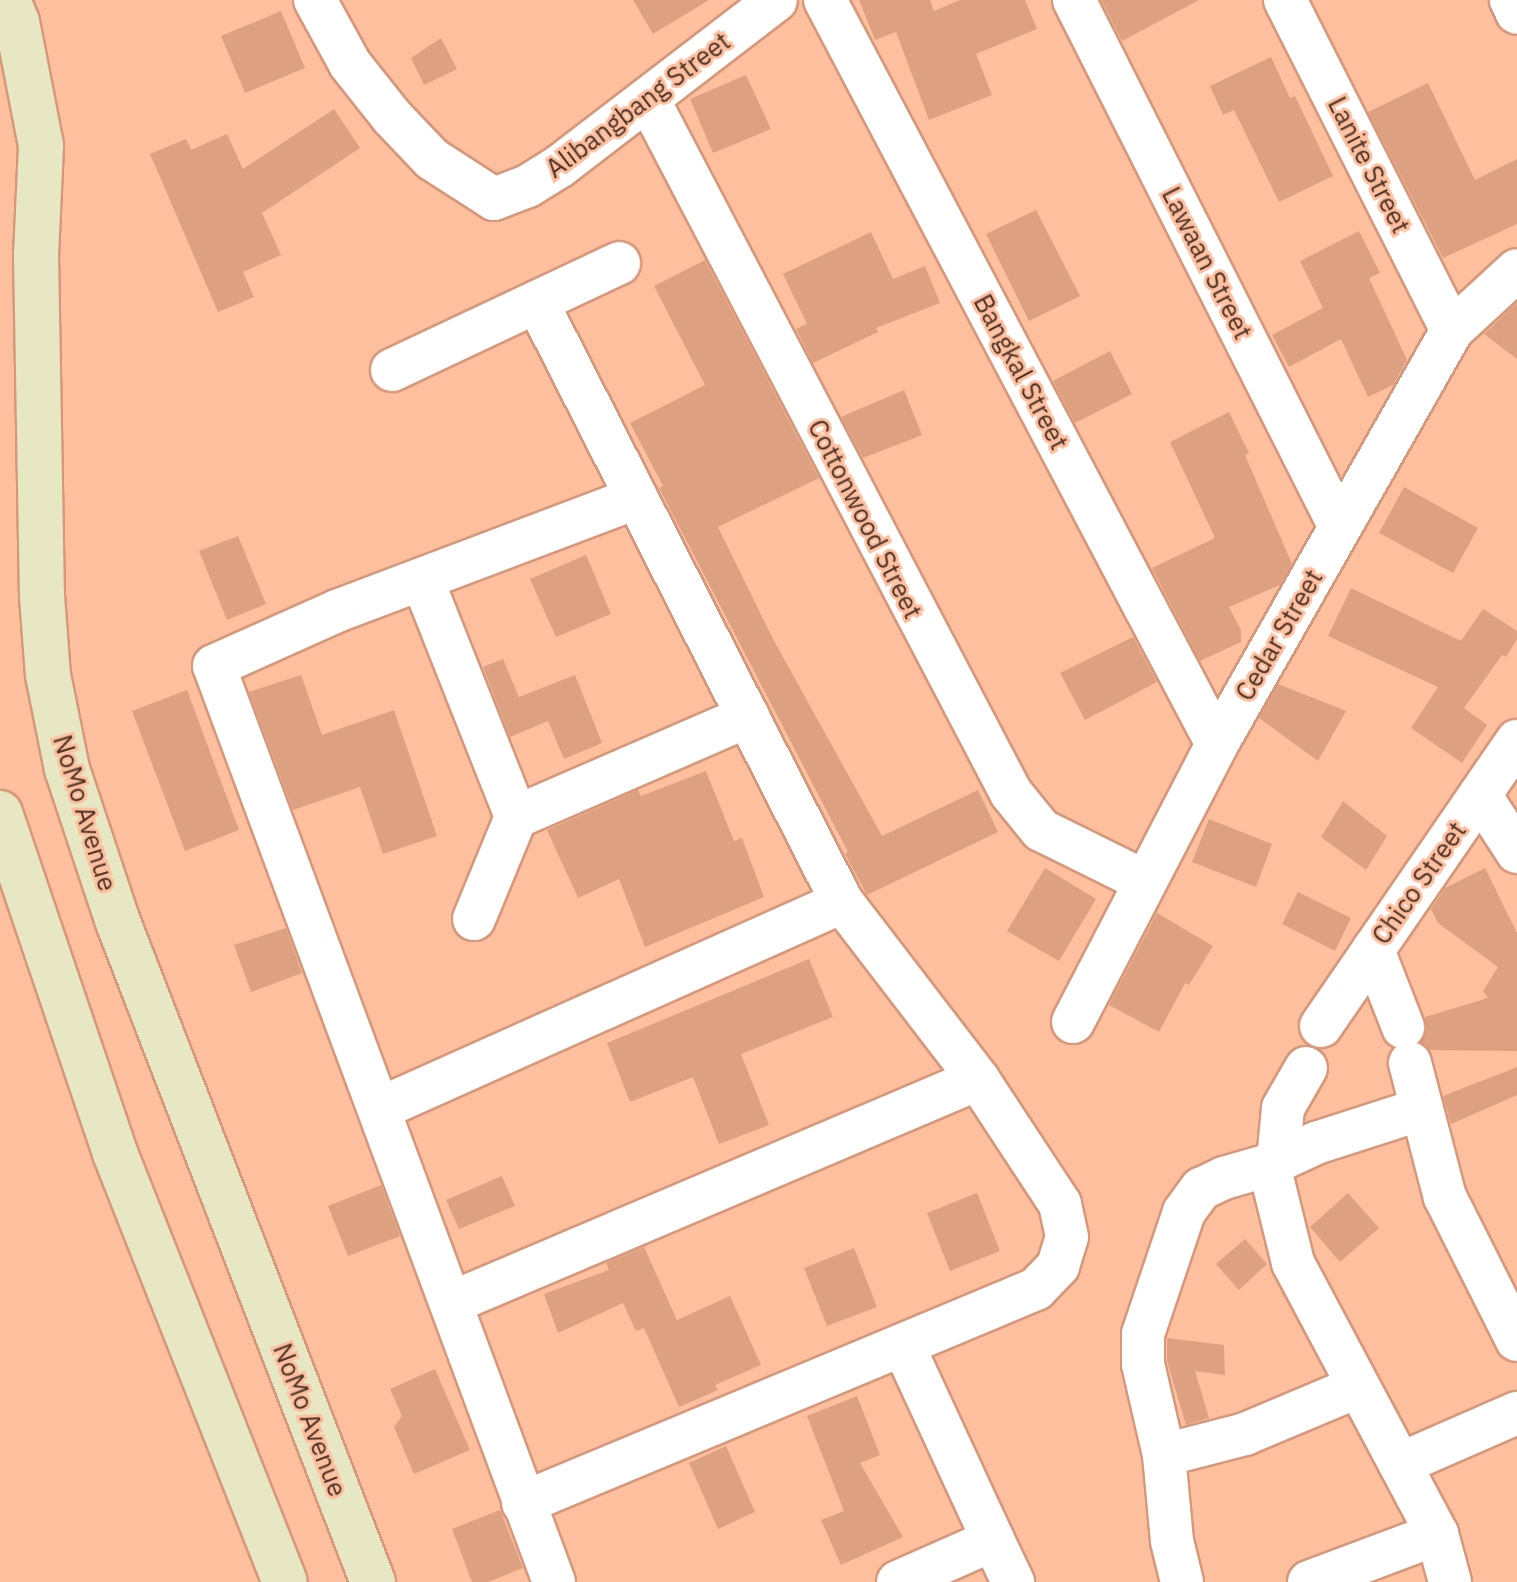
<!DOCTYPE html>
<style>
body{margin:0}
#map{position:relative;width:1517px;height:1582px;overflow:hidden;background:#febf9f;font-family:"IBM Plex Sans",sans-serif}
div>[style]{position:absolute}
.building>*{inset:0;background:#dda081}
.roads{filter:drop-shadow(2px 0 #d5987a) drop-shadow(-2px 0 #d5987a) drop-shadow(0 2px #d5987a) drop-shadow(0 -2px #d5987a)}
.street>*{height:42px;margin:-21px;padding:0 21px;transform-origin:21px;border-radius:21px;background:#fff}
.secondary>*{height:44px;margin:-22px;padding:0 22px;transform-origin:22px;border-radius:22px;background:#e8e7c3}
span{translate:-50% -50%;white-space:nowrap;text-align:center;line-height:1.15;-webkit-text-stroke:6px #febf9f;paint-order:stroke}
.street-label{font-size:26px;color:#4c3326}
</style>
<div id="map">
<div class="building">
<div style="clip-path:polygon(633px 0,709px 0,653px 34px)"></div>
<div style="clip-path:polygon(859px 0,930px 0,934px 11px,960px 0,1025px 0,1037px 29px,976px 54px,992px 95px,929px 120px,896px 32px,875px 40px)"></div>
<div style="clip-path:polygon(1101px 0,1199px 0,1122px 41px)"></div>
<div style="clip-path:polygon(281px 11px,305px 68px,245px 93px,221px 36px)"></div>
<div style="clip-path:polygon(441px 38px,457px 69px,424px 85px,411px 58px)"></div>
<div style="clip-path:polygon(1271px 57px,1290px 98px,1295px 96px,1333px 176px,1279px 202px,1234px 110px,1223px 115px,1210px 86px)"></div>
<div style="clip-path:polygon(746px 75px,771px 129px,713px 153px,690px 99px)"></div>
<div style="clip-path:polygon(1428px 83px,1475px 180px,1517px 159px,1517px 224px,1443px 258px,1368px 112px)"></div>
<div style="clip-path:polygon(334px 109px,360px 148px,262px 213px,281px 255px,243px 272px,254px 297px,218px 312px,150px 154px,186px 139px,191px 150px,227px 134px,243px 169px)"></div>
<div style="clip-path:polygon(1036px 210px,1080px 296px,1029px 321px,986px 234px)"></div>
<div style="clip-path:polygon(1359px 231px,1380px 273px,1369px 278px,1407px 360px,1393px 385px,1368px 397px,1341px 339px,1289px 367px,1272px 335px,1323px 308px,1300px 261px)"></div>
<div style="clip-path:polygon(871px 232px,893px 279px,925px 266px,940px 303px,876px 328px,878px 332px,813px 363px,796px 329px,807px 324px,783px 274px)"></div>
<div style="clip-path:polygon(705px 260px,819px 478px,718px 527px,773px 639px,882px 836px,978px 790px,998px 832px,867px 895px,845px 854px,848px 852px,659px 488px,663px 486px,630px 423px,705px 385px,654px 286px)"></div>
<div style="clip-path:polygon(1517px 303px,1517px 359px,1484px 334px)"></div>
<div style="clip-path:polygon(1110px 351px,1132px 394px,1075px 423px,1053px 381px)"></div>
<div style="clip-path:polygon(904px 390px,922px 435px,863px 458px,841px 417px)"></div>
<div style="clip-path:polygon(1229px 412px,1249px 453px,1245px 455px,1292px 564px,1280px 585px,1229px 607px,1241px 630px,1241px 642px,1200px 661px,1152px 568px,1215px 538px,1170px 442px)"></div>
<div style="clip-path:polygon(1404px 487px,1478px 528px,1453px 573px,1379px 533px)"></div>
<div style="clip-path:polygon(238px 536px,266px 604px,227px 620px,199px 551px)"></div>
<div style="clip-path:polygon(586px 555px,611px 614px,556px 637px,530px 579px)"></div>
<div style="clip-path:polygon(1351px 588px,1461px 641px,1483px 609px,1517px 631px,1517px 639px,1506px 657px,1502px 655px,1464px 708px,1487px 725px,1462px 763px,1411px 728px,1438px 687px,1328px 636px)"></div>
<div style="clip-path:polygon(1133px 637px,1157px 682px,1085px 720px,1060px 673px)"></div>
<div style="clip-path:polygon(503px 659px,519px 697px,575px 675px,602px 743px,564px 759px,548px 721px,510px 737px,483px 667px)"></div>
<div style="clip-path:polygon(301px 675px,322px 735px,394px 710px,437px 836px,383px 854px,360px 787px,293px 810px,249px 692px)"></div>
<div style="clip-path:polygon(1278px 684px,1346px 711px,1318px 761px,1259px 718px)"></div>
<div style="clip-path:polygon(187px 690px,239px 830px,185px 851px,132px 711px)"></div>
<div style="clip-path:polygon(706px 771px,734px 841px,742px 838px,764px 897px,645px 947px,619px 879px,578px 898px,547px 830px,638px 790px,641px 796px)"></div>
<div style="clip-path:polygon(1343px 801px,1387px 836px,1366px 870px,1321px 837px)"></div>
<div style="clip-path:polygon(1209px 819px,1272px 844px,1256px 887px,1192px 862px)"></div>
<div style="clip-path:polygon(1045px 868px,1096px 899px,1059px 961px,1007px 931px)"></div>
<div style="clip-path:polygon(1485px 868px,1517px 933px,1517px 1051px,1430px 1050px,1421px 1043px,1427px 1030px,1425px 1017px,1488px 998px,1483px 991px,1498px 967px,1438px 923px,1431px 909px,1445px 888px)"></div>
<div style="clip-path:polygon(1298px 892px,1351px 918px,1335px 951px,1282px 924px)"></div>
<div style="clip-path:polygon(1157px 913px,1213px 946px,1189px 985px,1185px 983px,1159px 1032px,1109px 1005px)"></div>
<div style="clip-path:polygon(286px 928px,302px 973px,251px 992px,234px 945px)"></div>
<div style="clip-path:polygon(809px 959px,833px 1017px,741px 1054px,769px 1125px,719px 1144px,693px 1077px,630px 1102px,607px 1043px)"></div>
<div style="clip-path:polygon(1517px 1067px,1517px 1095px,1451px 1124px,1443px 1096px)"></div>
<div style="clip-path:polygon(502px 1176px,515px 1206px,459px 1229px,446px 1200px)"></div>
<div style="clip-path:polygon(381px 1185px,400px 1236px,348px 1256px,328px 1206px)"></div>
<div style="clip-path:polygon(977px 1193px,1000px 1251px,950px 1271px,927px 1213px)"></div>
<div style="clip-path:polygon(1348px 1193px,1379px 1228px,1340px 1262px,1310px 1227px)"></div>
<div style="clip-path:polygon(1245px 1239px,1267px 1264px,1239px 1290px,1216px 1264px)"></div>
<div style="clip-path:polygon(644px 1247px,677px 1320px,730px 1296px,761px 1365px,715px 1385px,718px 1390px,679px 1407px,644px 1328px,636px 1331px,623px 1303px,558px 1333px,544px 1294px,609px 1270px,606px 1263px)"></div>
<div style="clip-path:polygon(854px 1248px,877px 1307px,827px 1326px,804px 1268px)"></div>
<div style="clip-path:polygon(1167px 1338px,1224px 1345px,1225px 1375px,1195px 1371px,1209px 1418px,1186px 1425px,1167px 1361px)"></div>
<div style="clip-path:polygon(435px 1369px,470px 1450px,414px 1474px,394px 1427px,402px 1416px,390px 1389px)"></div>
<div style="clip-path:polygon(857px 1396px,880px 1455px,860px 1463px,903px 1537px,841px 1565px,821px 1520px,844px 1511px,807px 1416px)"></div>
<div style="clip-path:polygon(726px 1446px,755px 1512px,718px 1529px,689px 1463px)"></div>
<div style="clip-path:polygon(500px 1510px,523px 1568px,488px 1582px,472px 1582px,452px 1529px)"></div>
</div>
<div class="roads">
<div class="street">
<div style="left:315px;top:0;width:73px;rotate:61.3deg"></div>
<div style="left:350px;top:64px;width:68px;rotate:51.6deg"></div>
<div style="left:392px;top:117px;width:58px;rotate:46.4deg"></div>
<div style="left:432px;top:159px;width:74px;rotate:32.8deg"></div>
<div style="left:494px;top:199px;width:36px;rotate:-21deg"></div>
<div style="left:528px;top:186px;width:38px;rotate:-32deg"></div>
<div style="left:560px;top:166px;width:272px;rotate:-37.5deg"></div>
<div style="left:825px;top:0;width:841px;rotate:62.22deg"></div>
<div style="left:1074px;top:0;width:590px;rotate:63.22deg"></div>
<div style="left:1285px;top:0;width:370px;rotate:63.2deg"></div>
<div style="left:1511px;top:0;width:14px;rotate:65deg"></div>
<div style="left:648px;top:99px;width:783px;rotate:62.39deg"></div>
<div style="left:1011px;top:793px;width:48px;rotate:51deg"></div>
<div style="left:1041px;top:830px;width:115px;rotate:26.3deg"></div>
<div style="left:392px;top:370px;width:251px;rotate:-25.2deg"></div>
<div style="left:422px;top:579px;width:256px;rotate:68.4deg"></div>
<div style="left:1480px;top:795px;width:68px;rotate:57deg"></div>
<div style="left:474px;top:919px;width:110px;rotate:-67.6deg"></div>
<div style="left:516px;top:817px;width:253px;rotate:-23.5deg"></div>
<div style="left:1373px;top:950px;width:83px;rotate:68.7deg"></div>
<div style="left:1073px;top:1022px;width:313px;rotate:-62.6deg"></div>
<div style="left:1217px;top:744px;width:476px;rotate:-60.4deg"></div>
<div style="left:1452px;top:330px;width:88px;rotate:-42.7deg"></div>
<div style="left:1321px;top:1026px;width:346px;rotate:-55.5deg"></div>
<div style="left:1410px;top:1063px;width:138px;rotate:75.4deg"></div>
<div style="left:1445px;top:1197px;width:160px;rotate:63.3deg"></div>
<div style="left:381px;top:1108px;width:505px;rotate:-24.08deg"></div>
<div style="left:1278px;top:1161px;width:53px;rotate:-84.6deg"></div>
<div style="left:1283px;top:1108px;width:46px;rotate:-60.1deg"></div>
<div style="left:1269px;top:1165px;width:101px;rotate:76.2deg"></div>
<div style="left:1293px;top:1263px;width:307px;rotate:62deg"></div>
<div style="left:1437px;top:1534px;width:50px;rotate:74.8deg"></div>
<div style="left:453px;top:1302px;width:570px;rotate:-23.01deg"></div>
<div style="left:903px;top:1345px;width:215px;rotate:65.2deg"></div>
<div style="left:1164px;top:1455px;width:84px;rotate:-14.5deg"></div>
<div style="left:1245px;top:1434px;width:121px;rotate:-22.8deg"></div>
<div style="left:1400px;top:1464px;width:128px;rotate:-23.6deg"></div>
<div style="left:523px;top:1503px;width:556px;rotate:-22.64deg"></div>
<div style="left:1036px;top:1289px;width:32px;rotate:-46deg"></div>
<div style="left:1058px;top:1266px;width:30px;rotate:-73deg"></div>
<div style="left:1067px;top:1237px;width:34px;rotate:-102deg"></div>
<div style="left:1060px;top:1204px;width:149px;rotate:-123.3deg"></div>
<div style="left:978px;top:1079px;width:223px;rotate:-127.5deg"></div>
<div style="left:842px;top:902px;width:673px;rotate:-116.95deg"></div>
<div style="left:554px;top:1582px;width:977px;rotate:-110.36deg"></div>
<div style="left:214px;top:666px;width:135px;rotate:-24.1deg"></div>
<div style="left:337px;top:611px;width:320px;rotate:-20.7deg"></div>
<div style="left:898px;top:1582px;width:104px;rotate:-23.9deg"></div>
<div style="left:993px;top:1540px;width:47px;rotate:64.5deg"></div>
<div style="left:1182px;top:1582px;width:42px;rotate:-103.7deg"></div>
<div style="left:1172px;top:1541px;width:86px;rotate:-95.3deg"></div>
<div style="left:1164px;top:1455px;width:93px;rotate:-103deg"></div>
<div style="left:1143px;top:1364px;width:30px;rotate:-90deg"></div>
<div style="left:1143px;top:1334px;width:129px;rotate:-71.4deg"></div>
<div style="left:1184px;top:1212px;width:29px;rotate:-54deg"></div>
<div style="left:1201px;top:1189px;width:25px;rotate:-26deg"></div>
<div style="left:1224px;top:1178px;width:47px;rotate:-16.1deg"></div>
<div style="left:1269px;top:1165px;width:52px;rotate:-25.1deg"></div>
<div style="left:1316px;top:1143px;width:111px;rotate:-17.8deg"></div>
<div style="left:1309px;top:1582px;width:137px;rotate:-20.6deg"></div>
</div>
<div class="secondary">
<div style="left:8px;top:0;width:24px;rotate:68deg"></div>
<div style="left:17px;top:22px;width:126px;rotate:79deg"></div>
<div style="left:41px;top:146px;width:109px;rotate:92.6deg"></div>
<div style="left:36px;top:255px;width:341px;rotate:89deg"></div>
<div style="left:42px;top:596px;width:79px;rotate:85.7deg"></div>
<div style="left:48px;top:675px;width:96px;rotate:78.6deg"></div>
<div style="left:67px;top:769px;width:161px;rotate:71.6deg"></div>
<div style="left:118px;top:922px;width:708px;rotate:68.88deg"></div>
<div style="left:0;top:813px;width:359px;rotate:71.3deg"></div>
<div style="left:115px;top:1153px;width:461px;rotate:68.4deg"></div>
</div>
</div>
<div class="street-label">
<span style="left:638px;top:105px;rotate:-37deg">Alibangbang Street</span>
<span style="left:1369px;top:165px;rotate:63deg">Lanite Street</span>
<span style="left:1207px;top:263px;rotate:63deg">Lawaan Street</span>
<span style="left:1021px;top:372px;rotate:62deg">Bangkal Street</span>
<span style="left:865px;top:519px;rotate:63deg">Cottonwood Street</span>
<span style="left:1279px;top:635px;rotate:-60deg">Cedar Street</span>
<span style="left:85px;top:813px;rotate:73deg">NoMo Avenue</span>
<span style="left:1419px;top:883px;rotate:-55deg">Chico Street</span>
<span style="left:310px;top:1420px;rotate:69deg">NoMo Avenue</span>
</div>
</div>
